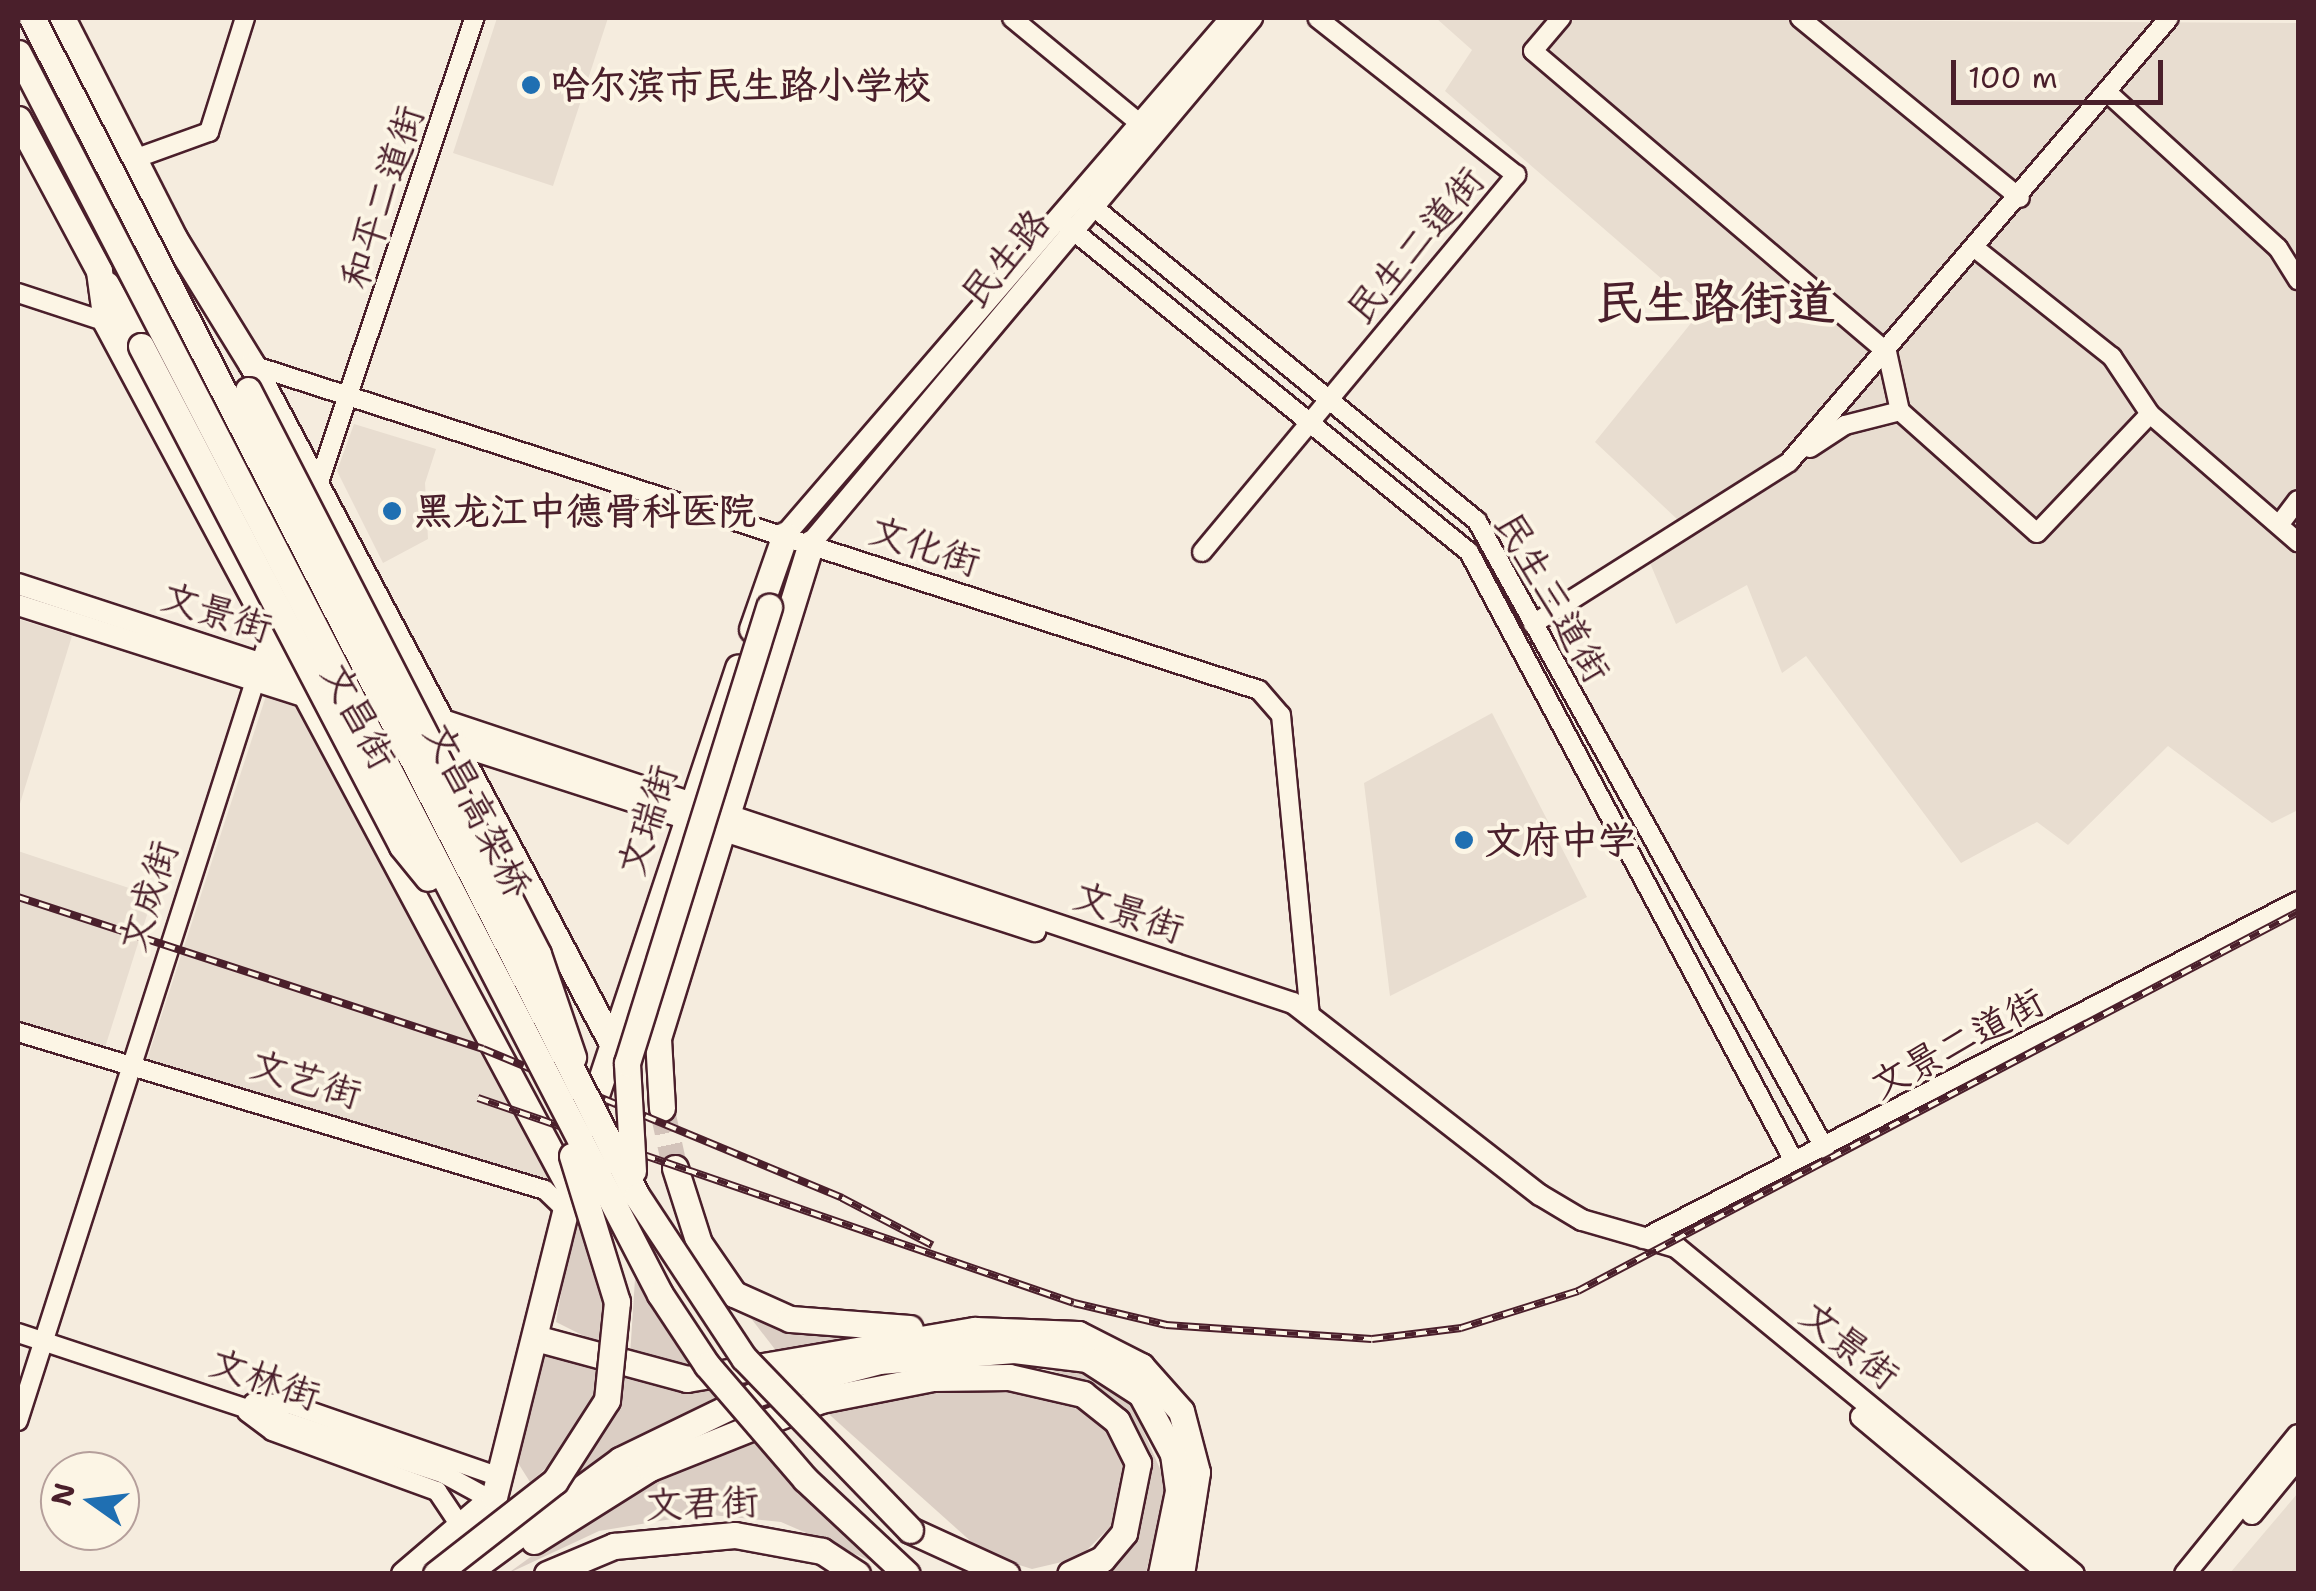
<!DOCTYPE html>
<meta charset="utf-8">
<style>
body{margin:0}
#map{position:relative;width:2316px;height:1591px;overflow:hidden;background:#f5ecde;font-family:"Shantell Sans","LXGW WenKai TC",sans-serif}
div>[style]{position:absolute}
.built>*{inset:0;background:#e8ddd0}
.green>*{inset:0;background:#dbcec4}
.highway-tunnel>*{height:25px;margin-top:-12.5px;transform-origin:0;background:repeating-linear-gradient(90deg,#d3c3ba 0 25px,transparent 0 37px)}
.roads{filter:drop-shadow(2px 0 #4a1f2b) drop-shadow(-2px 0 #4a1f2b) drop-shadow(0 2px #4a1f2b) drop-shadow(0 -2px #4a1f2b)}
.minor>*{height:18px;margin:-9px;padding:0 9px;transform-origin:9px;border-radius:9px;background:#fcf5e5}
.major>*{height:20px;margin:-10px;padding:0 10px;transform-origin:10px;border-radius:10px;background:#fcf5e5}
.highway>*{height:25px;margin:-12.5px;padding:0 12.5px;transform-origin:12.5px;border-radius:12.5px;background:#fcf5e5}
.rail>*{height:8px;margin-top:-4px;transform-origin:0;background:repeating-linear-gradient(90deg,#fcf5e5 0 11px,#4a1f2b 0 22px);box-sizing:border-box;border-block:2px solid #4a1f2b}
.bridges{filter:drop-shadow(2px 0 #4a1f2b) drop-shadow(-2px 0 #4a1f2b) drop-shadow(0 2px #4a1f2b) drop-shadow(0 -2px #4a1f2b)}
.highway-bridge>*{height:25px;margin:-12.5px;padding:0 12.5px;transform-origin:12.5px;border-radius:12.5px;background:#fcf5e5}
.dots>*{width:28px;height:28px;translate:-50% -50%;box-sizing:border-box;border:5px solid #fcf5e5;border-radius:50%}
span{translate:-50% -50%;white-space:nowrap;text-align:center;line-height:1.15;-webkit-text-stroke:8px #fcf5e5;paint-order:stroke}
.poi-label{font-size:38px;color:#4a1f2b;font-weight:700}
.left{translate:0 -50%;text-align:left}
.street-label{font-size:38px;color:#4a1f2b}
.district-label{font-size:48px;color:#4a1f2b;font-weight:700}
.frame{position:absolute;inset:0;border:20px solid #4a1f2b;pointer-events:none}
.north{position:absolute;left:40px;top:1451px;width:100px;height:100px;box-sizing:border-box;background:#fcf5e5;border:2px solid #b59f9b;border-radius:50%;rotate:284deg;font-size:28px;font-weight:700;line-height:40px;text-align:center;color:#4a1f2b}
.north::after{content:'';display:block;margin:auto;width:35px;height:45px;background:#1f6fb2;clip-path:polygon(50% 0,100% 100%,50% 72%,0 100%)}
.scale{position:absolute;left:1951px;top:60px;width:212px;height:45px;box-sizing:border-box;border:5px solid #4a1f2b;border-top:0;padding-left:12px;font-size:30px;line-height:35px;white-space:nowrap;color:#4a1f2b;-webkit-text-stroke:8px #fcf5e5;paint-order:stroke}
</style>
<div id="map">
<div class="built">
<div style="clip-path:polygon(497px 18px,608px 18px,553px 186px,453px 153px)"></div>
<div style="clip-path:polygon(1436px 18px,2298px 23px,2298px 810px,2272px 823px,2168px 746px,2068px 845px,2037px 822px,1961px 863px,1806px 656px,1782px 673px,1747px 585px,1676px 624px,1644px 549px,1677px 519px,1595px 442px,1700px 312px,1445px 91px,1472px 50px)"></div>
<div style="clip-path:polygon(354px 424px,436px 449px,425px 483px,428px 539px,383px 563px,337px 471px)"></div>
<div style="clip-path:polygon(18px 619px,72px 636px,18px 810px)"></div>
<div style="clip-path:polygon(266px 696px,310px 705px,573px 1181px,545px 1190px,144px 1069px)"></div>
<div style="clip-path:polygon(1492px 713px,1587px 897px,1390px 996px,1364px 783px)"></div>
<div style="clip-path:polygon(18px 851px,153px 896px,102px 1057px,18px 1032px)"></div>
<div style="clip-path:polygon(2298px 1493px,2298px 1573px,2230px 1573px)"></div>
</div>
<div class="green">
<div style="clip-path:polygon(577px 1203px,607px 1279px,608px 1348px,556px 1322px)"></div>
<div style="clip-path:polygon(635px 1279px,694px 1368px,630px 1356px)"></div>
<div style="clip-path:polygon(740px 1304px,863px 1333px,777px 1352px)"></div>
<div style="clip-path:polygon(544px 1350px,605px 1371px,565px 1452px,530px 1482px,513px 1455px)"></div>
<div style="clip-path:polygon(1029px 1363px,1089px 1372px,1129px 1398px,1167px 1485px,1146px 1573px,1100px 1573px,1143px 1515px,1141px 1435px,1098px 1386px)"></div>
<div style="clip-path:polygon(625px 1377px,710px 1387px,720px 1400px,531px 1511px,582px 1468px)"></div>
<div style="clip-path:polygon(991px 1383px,1074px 1398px,1112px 1428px,1125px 1463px,1115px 1522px,1079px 1558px,1032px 1569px,985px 1554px,822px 1408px)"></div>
<div style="clip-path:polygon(747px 1434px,880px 1565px,781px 1522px,702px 1514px,599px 1531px,507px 1574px,629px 1486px)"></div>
</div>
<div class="highway-tunnel">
<div style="left:662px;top:1108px;width:61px;rotate:77.8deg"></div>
</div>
<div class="roads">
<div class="minor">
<div style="left:1012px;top:18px;width:168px;rotate:39.5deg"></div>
<div style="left:1561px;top:18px;width:43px;rotate:130.3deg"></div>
<div style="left:1533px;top:51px;width:465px;rotate:40.4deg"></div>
<div style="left:1887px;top:352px;width:60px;rotate:77.6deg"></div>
<div style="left:1900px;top:411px;width:183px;rotate:41.7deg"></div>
<div style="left:2037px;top:533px;width:164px;rotate:-46.5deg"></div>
<div style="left:2150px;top:414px;width:69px;rotate:-123.7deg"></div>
<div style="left:2112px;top:357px;width:174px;rotate:-141.5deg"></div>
<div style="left:1800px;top:18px;width:284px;rotate:39.3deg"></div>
<div style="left:2107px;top:92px;width:231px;rotate:42.4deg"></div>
<div style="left:2278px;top:248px;width:38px;rotate:58deg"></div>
<div style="left:134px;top:159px;width:80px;rotate:-19.8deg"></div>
<div style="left:209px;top:132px;width:120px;rotate:-72.5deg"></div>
<div style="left:1085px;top:200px;width:507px;rotate:39.31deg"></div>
<div style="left:1477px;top:521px;width:718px;rotate:61.01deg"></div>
<div style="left:1065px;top:224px;width:520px;rotate:39.07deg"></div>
<div style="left:1469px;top:552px;width:690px;rotate:61.91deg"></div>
<div style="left:18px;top:293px;width:93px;rotate:18.2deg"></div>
<div style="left:252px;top:365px;width:1058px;rotate:17.89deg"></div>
<div style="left:1259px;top:690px;width:33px;rotate:49deg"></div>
<div style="left:1281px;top:715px;width:300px;rotate:84.5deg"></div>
<div style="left:2150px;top:414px;width:196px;rotate:40.9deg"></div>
<div style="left:1810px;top:448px;width:42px;rotate:-33.3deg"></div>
<div style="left:1845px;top:425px;width:57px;rotate:-14.3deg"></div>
<div style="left:316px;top:491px;width:499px;rotate:-71.5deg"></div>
<div style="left:2279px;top:525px;width:31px;rotate:-53deg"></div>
<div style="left:1202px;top:552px;width:491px;rotate:-50.2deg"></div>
<div style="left:1516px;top:175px;width:253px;rotate:-141.7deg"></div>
<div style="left:1533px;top:624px;width:303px;rotate:-32.3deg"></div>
<div style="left:1789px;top:462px;width:584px;rotate:-49.44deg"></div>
<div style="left:18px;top:1032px;width:550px;rotate:16.69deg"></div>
<div style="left:545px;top:1190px;width:29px;rotate:44deg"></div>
<div style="left:1643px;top:1239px;width:737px;rotate:-27.3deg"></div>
<div style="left:18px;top:1333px;width:449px;rotate:18.3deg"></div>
<div style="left:444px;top:1474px;width:48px;rotate:28.7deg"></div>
<div style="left:253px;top:1403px;width:36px;rotate:2deg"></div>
<div style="left:289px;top:1404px;width:223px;rotate:19.1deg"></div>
<div style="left:247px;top:1412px;width:31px;rotate:37deg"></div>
<div style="left:272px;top:1431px;width:176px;rotate:20deg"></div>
<div style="left:437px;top:1491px;width:47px;rotate:56.3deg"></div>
<div style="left:18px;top:1421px;width:836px;rotate:-72.24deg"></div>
</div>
<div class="major">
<div style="left:785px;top:535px;width:683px;rotate:-49.22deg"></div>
<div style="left:811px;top:543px;width:686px;rotate:-49.97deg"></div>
<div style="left:18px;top:584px;width:300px;rotate:18.1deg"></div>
<div style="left:18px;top:605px;width:313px;rotate:17.7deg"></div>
<div style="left:431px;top:716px;width:909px;rotate:18.42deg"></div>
<div style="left:1293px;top:1003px;width:313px;rotate:37.9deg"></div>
<div style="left:1540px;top:1195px;width:49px;rotate:30.8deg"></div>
<div style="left:1582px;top:1220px;width:98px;rotate:16deg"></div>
<div style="left:1676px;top:1247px;width:515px;rotate:39.41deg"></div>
<div style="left:448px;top:742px;width:617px;rotate:17.85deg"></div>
<div style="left:1861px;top:1417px;width:245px;rotate:39.9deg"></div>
<div style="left:2252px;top:1514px;width:72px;rotate:-50.6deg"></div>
<div style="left:2185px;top:1574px;width:179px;rotate:-50.9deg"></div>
</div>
<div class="highway">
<div style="left:62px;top:18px;width:260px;rotate:63deg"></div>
<div style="left:18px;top:119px;width:172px;rotate:61.9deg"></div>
<div style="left:99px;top:271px;width:51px;rotate:82.2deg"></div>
<div style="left:106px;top:322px;width:985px;rotate:61.82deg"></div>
<div style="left:174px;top:238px;width:149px;rotate:58.4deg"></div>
<div style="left:252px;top:365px;width:770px;rotate:62.04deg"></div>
<div style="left:106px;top:284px;width:71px;rotate:60.6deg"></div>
<div style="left:752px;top:629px;width:100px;rotate:-70.7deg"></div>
<div style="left:662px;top:1108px;width:70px;rotate:-93.3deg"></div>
<div style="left:658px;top:1038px;width:518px;rotate:-72.82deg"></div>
<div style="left:587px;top:1122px;width:479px;rotate:-71.6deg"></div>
<div style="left:675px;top:1168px;width:79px;rotate:72.3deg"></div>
<div style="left:699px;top:1243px;width:62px;rotate:55.5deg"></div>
<div style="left:734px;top:1294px;width:61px;rotate:24.1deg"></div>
<div style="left:790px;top:1319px;width:120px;rotate:4.3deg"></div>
<div style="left:539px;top:1339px;width:153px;rotate:15.1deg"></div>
<div style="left:687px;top:1379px;width:292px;rotate:-9.7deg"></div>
<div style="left:975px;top:1330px;width:103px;rotate:2.2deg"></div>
<div style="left:1078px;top:1334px;width:71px;rotate:26.9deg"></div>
<div style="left:1141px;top:1366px;width:60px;rotate:48.4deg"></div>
<div style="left:1181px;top:1411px;width:63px;rotate:75.3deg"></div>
<div style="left:1197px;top:1472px;width:103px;rotate:98.9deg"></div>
<div style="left:910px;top:1530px;width:106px;rotate:24.6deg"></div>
<div style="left:534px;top:1541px;width:137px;rotate:-32.2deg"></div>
<div style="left:650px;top:1468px;width:184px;rotate:-21.7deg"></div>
<div style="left:821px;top:1400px;width:114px;rotate:-11.1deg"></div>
<div style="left:933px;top:1378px;width:76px;rotate:-0.8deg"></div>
<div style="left:1009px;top:1377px;width:76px;rotate:12.9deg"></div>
<div style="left:1083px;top:1394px;width:43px;rotate:38.5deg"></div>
<div style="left:1117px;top:1421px;width:47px;rotate:63.4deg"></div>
<div style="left:1138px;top:1463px;width:71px;rotate:101.3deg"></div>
<div style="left:1124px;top:1533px;width:34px;rotate:130deg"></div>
<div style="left:1102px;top:1559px;width:35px;rotate:155deg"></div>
<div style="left:404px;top:1574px;width:118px;rotate:-40.5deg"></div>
<div style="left:494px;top:1497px;width:331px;rotate:-76deg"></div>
<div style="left:465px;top:1574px;width:192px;rotate:-36.3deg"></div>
<div style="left:620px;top:1460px;width:153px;rotate:-25.9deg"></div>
<div style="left:758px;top:1393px;width:125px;rotate:-14.8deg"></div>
<div style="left:879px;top:1361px;width:135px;rotate:-4.7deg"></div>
<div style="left:1014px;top:1350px;width:74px;rotate:7deg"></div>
<div style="left:1087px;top:1359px;width:64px;rotate:32.9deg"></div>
<div style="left:1141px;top:1394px;width:68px;rotate:61.9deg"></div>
<div style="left:1173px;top:1454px;width:37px;rotate:82deg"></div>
<div style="left:1178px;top:1491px;width:85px;rotate:101.6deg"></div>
<div style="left:547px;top:1574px;width:73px;rotate:-22.7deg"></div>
<div style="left:614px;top:1546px;width:121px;rotate:-5.2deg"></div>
<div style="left:735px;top:1535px;width:88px;rotate:10.4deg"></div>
<div style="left:822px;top:1551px;width:42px;rotate:33.3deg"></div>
</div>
</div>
<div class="rail">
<div style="left:18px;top:897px;width:489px;rotate:18.1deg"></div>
<div style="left:483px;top:1049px;width:389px;rotate:22.5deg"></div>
<div style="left:842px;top:1198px;width:102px;rotate:27.6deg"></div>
<div style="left:478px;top:1098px;width:630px;rotate:18.98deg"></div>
<div style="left:1074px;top:1303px;width:95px;rotate:13.4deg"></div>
<div style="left:1166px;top:1325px;width:206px;rotate:3.9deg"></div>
<div style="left:1372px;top:1339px;width:90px;rotate:-7deg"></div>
<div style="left:1461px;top:1328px;width:123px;rotate:-17.5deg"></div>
<div style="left:1578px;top:1291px;width:814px;rotate:-27.76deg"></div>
</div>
<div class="bridges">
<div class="highway-bridge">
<div style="left:32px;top:18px;width:1324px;rotate:62.82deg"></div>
<div style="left:637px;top:1196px;width:194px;rotate:56.6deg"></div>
<div style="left:744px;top:1358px;width:239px;rotate:46deg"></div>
<div style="left:18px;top:53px;width:1397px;rotate:62.65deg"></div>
<div style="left:660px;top:1294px;width:85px;rotate:56.5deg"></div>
<div style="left:707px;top:1365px;width:150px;rotate:49.3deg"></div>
<div style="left:805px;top:1479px;width:139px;rotate:43deg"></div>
<div style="left:141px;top:346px;width:564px;rotate:62.44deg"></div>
<div style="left:402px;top:846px;width:41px;rotate:50.9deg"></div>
<div style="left:248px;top:390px;width:634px;rotate:62.79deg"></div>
<div style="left:538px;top:954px;width:109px;rotate:71.2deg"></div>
<div style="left:633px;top:1171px;width:108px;rotate:-93.2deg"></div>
<div style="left:627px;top:1063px;width:478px;rotate:-72.7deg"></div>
<div style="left:436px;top:1574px;width:151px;rotate:-38deg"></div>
<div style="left:555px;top:1481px;width:96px;rotate:-57.3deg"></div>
<div style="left:607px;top:1400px;width:99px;rotate:-84.2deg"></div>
<div style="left:617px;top:1302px;width:153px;rotate:-107.1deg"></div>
</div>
</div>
<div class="dots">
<div style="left:531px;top:85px;background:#1f6fb2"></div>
<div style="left:392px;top:511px;background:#1f6fb2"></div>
<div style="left:1464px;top:840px;background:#1f6fb2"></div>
</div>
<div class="poi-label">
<span class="left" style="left:551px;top:85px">哈尔滨市民生路小学校</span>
<span class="left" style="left:414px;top:511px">黑龙江中德骨科医院</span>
<span class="left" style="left:1484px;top:840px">文府中学</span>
</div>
<div class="street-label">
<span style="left:382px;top:197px;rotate:-72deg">和平二道街</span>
<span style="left:1415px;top:245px;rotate:-50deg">民生二道街</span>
<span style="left:1005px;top:258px;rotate:-50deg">民生路</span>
<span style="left:925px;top:546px;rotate:18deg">文化街</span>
<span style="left:1553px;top:597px;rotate:60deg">民生三道街</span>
<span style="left:217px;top:612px;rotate:18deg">文景街</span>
<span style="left:359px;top:716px;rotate:62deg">文昌街</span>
<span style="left:478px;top:810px;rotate:63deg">文昌高架桥</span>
<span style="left:647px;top:820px;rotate:-72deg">文瑞街</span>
<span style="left:148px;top:896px;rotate:-72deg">文成街</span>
<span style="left:1129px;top:912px;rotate:19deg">文景街</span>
<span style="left:1957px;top:1043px;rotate:-28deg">文景二道街</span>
<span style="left:306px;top:1079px;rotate:17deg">文艺街</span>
<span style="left:1850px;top:1345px;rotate:39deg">文景街</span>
<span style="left:265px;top:1379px;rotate:19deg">文林街</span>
<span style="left:702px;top:1503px;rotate:-2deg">文君街</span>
</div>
<div class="district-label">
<span style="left:1715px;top:303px">民生路街道</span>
</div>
<div class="frame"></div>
<div class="north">N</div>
<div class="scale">100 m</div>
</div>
